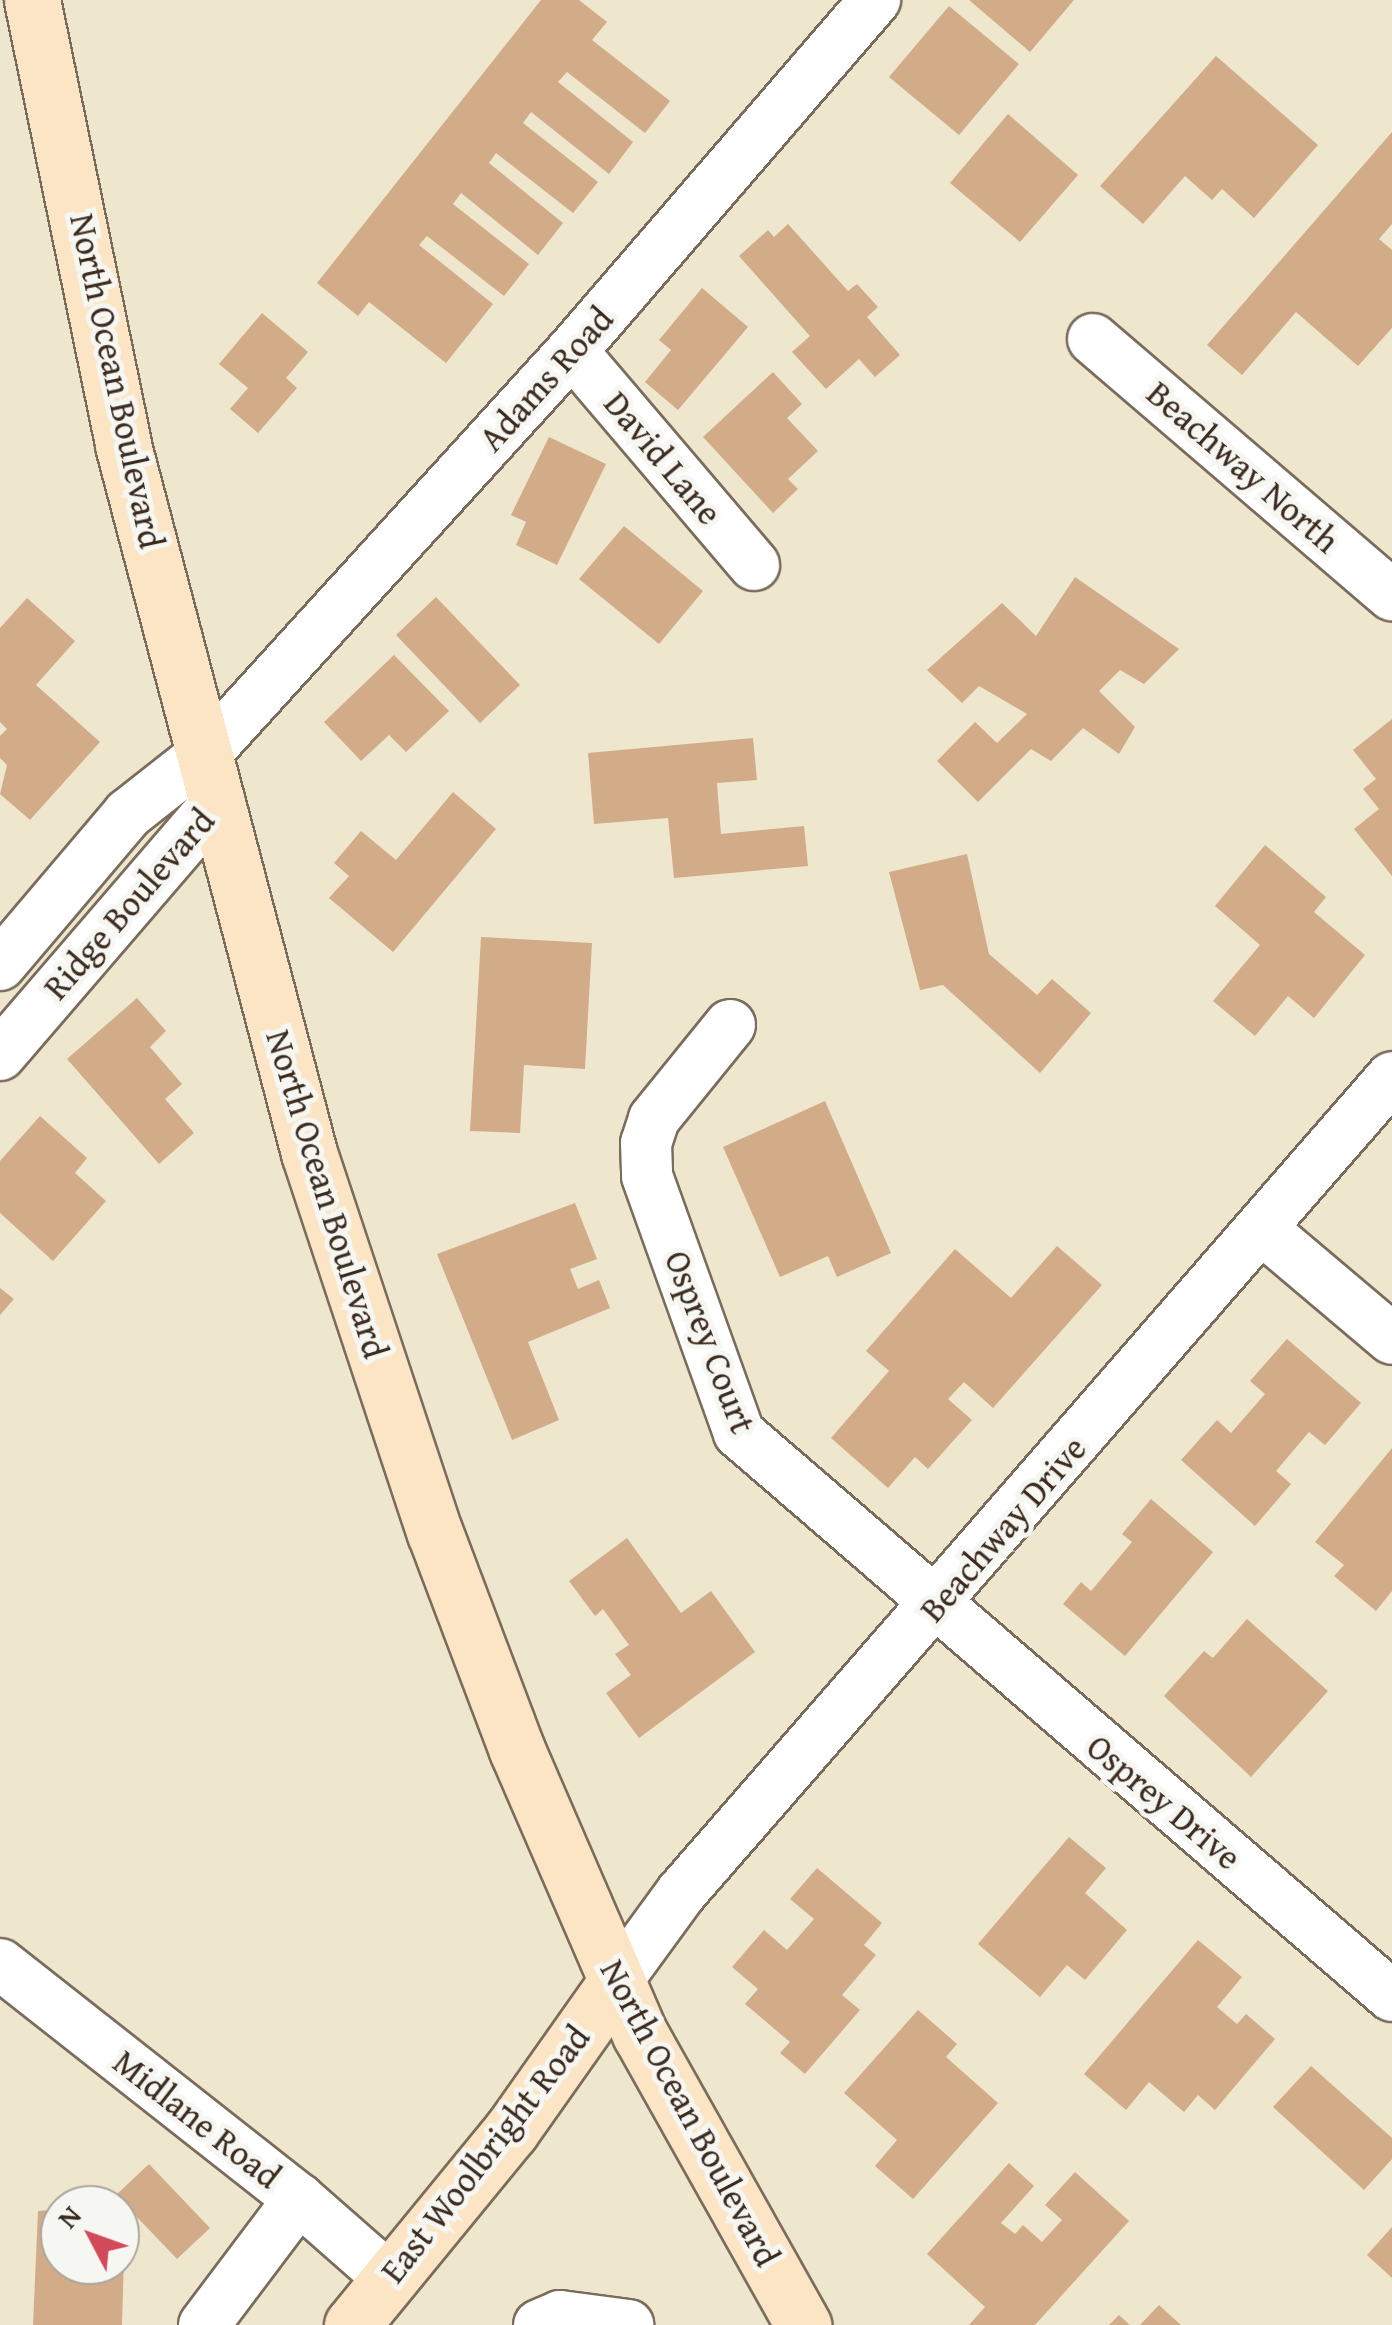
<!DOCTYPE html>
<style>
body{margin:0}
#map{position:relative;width:1392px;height:2325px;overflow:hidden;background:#eee7ce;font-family:"Gentium Book Plus",serif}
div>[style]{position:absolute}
.building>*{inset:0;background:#d2ab89}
.roads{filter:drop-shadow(2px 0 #7a6c5c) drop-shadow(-2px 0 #7a6c5c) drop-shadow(0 2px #7a6c5c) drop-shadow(0 -2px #7a6c5c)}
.street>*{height:50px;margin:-25px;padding:0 25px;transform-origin:25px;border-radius:25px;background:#fff}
.secondary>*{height:55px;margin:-27.5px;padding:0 27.5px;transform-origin:27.5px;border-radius:27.5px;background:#fce5c4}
span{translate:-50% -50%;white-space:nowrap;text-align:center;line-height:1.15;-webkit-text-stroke:10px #f6f6f2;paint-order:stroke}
.street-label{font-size:35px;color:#3b2a1e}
.north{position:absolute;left:40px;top:2185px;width:100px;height:100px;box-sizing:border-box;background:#f6f6f2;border:2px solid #aba49d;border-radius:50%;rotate:311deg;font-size:28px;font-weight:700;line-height:40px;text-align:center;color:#3b2a1e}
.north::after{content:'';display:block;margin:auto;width:35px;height:45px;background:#d1495b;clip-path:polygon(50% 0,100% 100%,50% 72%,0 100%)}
</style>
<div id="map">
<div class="building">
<div style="clip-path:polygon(541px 0,579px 0,607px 22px,592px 40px,670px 101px,645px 133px,567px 72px,558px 82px,633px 142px,609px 174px,531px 112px,523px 123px,598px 182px,573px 213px,496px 153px,489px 163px,563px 223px,538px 255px,461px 193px,453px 204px,529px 264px,504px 296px,427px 236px,419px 245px,493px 304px,446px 363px,369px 302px,358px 316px,317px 283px)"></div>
<div style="clip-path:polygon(969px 0,1074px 0,1030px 52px)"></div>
<div style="clip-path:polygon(949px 6px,1019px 64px,959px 135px,889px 77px)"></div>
<div style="clip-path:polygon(1216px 56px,1318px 145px,1254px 218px,1222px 189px,1212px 200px,1185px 176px,1143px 224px,1100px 186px)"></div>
<div style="clip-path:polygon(1008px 114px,1078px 175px,1020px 242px,950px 183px)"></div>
<div style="clip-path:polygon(1392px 132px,1392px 224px,1379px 239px,1392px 250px,1392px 328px,1358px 366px,1296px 312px,1242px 375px,1207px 345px)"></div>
<div style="clip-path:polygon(788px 224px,848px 291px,857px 284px,878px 307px,867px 317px,900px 355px,875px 377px,859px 359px,826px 389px,792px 352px,810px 336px,739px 256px,768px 230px,774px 237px)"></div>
<div style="clip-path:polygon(702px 288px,748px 327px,678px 410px,645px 382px,671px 350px,659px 340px)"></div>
<div style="clip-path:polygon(262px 313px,308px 352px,286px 378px,297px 388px,258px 433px,230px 409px,248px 388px,219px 364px)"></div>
<div style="clip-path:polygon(773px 372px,802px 404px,787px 418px,818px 451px,788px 479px,798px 489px,773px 513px,703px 437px)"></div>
<div style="clip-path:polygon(549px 437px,606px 464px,557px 565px,516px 545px,526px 522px,511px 515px)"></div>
<div style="clip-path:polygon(624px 526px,703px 591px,659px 644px,579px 579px)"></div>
<div style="clip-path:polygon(1075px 577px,1179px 649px,1144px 684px,1120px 670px,1099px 691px,1135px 727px,1119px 754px,1083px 728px,1051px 761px,1031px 749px,978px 802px,937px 761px,975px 722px,997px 743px,1027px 714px,979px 686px,962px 703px,927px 670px,1002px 603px,1036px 636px)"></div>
<div style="clip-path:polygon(436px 597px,520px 685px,480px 723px,396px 635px)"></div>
<div style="clip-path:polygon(27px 598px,75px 641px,36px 685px,100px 742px,30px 820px,0 794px,7px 765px,0 758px,0 736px,7px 729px,0 722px,0 628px)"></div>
<div style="clip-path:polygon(394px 655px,449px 711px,406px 752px,389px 735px,361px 761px,324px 722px)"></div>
<div style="clip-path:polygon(1392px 719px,1392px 876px,1354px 829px,1379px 809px,1363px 789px,1376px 779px,1353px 750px)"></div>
<div style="clip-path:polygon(753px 738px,757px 780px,717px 783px,721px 834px,804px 826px,808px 866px,674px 878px,668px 818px,594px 824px,588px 753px)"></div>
<div style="clip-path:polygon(453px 792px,496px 829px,393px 952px,329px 898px,349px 876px,334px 863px,361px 831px,396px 860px)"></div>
<div style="clip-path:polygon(1265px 845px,1326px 897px,1314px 912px,1365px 955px,1314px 1018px,1288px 996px,1255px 1036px,1213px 1001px,1260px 945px,1215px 906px)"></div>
<div style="clip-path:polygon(967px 854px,989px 954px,1037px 995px,1052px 979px,1091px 1013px,1040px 1073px,943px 985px,920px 990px,889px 872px)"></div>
<div style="clip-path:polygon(481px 937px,592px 943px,585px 1069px,524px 1065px,520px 1133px,470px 1131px)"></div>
<div style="clip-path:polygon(137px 998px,166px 1031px,150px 1047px,182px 1084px,165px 1099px,194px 1133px,159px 1164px,67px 1059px)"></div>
<div style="clip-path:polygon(825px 1101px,891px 1253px,837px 1277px,828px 1256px,780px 1277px,723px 1147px)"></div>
<div style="clip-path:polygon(40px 1116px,87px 1158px,75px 1173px,106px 1201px,53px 1261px,0 1213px,0 1161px)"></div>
<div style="clip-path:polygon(575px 1203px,597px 1259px,570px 1269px,578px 1289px,599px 1280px,610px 1308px,528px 1342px,559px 1420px,512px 1440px,437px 1254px)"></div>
<div style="clip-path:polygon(1057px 1246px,1102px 1285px,993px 1408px,964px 1382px,948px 1399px,972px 1420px,928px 1469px,915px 1457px,888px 1488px,831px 1438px,889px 1371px,866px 1351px,955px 1249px,1011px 1298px)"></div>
<div style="clip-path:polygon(0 1288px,14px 1299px,0 1315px)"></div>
<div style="clip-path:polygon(1287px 1339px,1361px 1403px,1325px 1445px,1309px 1432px,1276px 1471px,1291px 1484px,1255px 1526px,1181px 1460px,1217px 1420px,1231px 1433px,1265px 1394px,1250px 1381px)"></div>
<div style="clip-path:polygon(1392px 1448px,1392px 1591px,1376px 1611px,1334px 1576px,1344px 1565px,1315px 1542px)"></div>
<div style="clip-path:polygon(1151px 1499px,1213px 1552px,1125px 1656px,1063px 1604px,1081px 1582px,1091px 1591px,1132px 1542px,1122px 1534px)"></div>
<div style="clip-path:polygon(627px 1538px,681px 1613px,711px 1591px,755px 1652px,639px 1738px,606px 1693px,631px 1675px,615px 1654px,629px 1645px,603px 1609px,595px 1616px,569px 1581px)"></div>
<div style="clip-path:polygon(1247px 1619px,1328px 1691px,1251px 1777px,1164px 1696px,1204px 1651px,1213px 1658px)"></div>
<div style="clip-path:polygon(1069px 1837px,1106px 1868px,1085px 1893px,1127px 1930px,1085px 1980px,1067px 1965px,1040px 1997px,978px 1944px)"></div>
<div style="clip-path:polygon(817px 1868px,882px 1923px,864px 1945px,876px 1955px,842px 1995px,860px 2010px,805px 2074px,780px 2053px,790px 2042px,745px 2004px,758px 1989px,732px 1967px,764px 1930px,787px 1950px,814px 1919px,790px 1899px)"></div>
<div style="clip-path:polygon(1198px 1940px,1242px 1977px,1217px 2007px,1237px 2024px,1246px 2014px,1275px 2039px,1215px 2110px,1198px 2095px,1184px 2112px,1149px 2082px,1126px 2110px,1084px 2074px)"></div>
<div style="clip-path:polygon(918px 2010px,957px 2044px,946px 2057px,998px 2103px,913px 2199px,875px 2166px,897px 2140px,844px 2093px)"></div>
<div style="clip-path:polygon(1311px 2066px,1392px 2138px,1392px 2159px,1364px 2190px,1273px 2107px)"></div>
<div style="clip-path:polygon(1009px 2163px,1034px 2186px,1001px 2223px,1015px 2234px,1023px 2225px,1042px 2242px,1062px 2220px,1045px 2205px,1075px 2172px,1129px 2221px,1035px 2325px,969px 2325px,985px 2307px,927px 2254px)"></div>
<div style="clip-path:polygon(149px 2164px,210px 2228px,177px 2259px,134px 2214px,133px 2249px,124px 2257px,122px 2325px,33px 2325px,38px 2211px,60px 2209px,60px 2265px,120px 2265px,120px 2205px,64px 2205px,75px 2195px,115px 2196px)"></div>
<div style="clip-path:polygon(1392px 2227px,1392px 2278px,1367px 2255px)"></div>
<div style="clip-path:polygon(1159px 2305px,1181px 2325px,1140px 2325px)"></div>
<div style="clip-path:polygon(1119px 2315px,1130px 2325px,1109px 2325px)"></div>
</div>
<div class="roads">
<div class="street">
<div style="left:1093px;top:339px;width:394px;rotate:40.6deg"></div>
<div style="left:572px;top:351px;width:281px;rotate:49.6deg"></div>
<div style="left:0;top:965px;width:198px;rotate:-49.7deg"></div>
<div style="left:128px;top:814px;width:102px;rotate:-38.2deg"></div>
<div style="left:208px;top:751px;width:541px;rotate:-47.7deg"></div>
<div style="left:572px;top:351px;width:464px;rotate:-49.2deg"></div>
<div style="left:730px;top:1025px;width:121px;rotate:129deg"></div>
<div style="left:654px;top:1119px;width:25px;rotate:108deg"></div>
<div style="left:646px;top:1143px;width:33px;rotate:88deg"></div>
<div style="left:647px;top:1176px;width:273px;rotate:70.3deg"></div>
<div style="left:739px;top:1433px;width:862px;rotate:40.77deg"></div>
<div style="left:0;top:1055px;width:336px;rotate:-49.3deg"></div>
<div style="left:1262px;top:1229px;width:170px;rotate:40.2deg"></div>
<div style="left:0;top:1964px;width:380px;rotate:38.2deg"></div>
<div style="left:299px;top:2199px;width:121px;rotate:41.3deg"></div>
<div style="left:616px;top:1982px;width:110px;rotate:-53.9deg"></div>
<div style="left:681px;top:1893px;width:1082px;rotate:-48.93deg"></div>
<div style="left:204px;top:2325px;width:158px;rotate:-53deg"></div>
<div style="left:539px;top:2325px;width:23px;rotate:-23deg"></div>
<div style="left:560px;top:2316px;width:69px;rotate:7.5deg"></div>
</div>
<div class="secondary">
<div style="left:32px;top:0;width:454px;rotate:78.4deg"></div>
<div style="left:123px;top:445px;width:732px;rotate:75.28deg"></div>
<div style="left:309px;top:1153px;width:400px;rotate:71.7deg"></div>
<div style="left:435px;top:1533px;width:232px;rotate:69.3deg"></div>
<div style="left:517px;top:1750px;width:309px;rotate:66.6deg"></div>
<div style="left:640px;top:2034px;width:334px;rotate:60.7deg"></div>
<div style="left:352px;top:2325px;width:251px;rotate:-50.7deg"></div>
<div style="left:511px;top:2131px;width:182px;rotate:-54.8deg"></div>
</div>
</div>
<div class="street-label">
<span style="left:546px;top:379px;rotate:-48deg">Adams Road</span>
<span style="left:117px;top:381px;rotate:78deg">North Ocean Boulevard</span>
<span style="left:663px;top:458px;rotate:50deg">David Lane</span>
<span style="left:1243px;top:467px;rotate:41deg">Beachway North</span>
<span style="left:129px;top:904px;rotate:-49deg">Ridge Boulevard</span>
<span style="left:327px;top:1194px;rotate:73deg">North Ocean Boulevard</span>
<span style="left:710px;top:1342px;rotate:69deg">Osprey Court</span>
<span style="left:1003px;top:1529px;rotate:-49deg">Beachway Drive</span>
<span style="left:1164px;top:1802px;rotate:40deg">Osprey Drive</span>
<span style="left:690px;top:2113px;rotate:62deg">North Ocean Boulevard</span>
<span style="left:197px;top:2119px;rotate:38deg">Midlane Road</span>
<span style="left:485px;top:2154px;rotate:-52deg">East Woolbright Road</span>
</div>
<div class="north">N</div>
</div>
